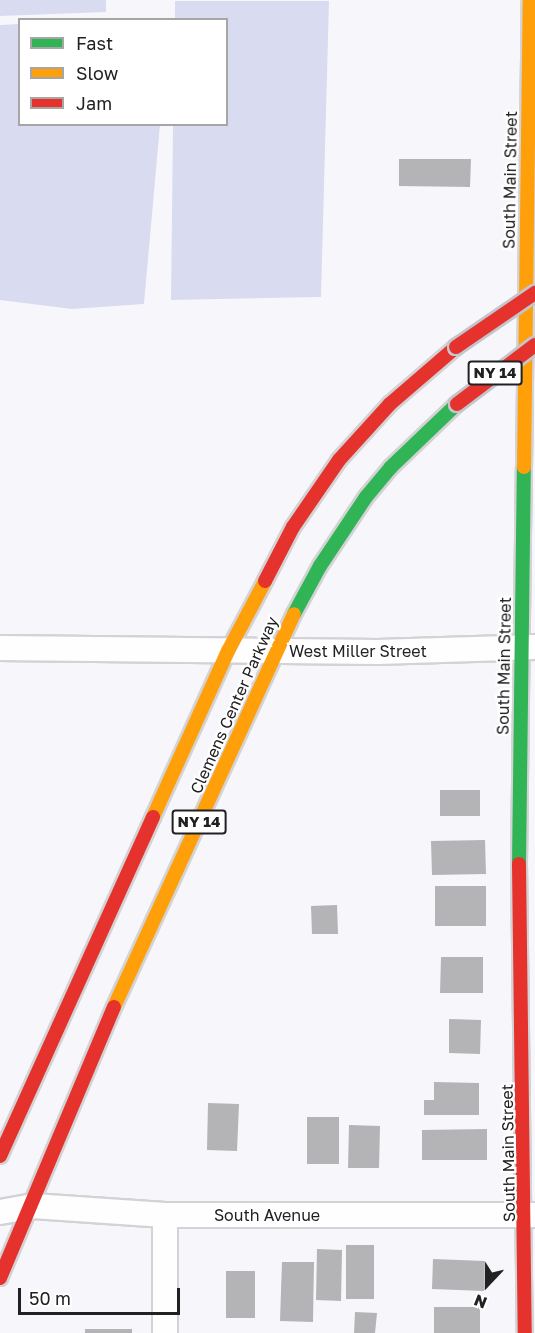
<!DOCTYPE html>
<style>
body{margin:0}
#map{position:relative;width:535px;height:1333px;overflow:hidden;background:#f7f7fb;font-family:"Golos Text",sans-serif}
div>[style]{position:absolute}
.green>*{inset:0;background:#d9dcf1}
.building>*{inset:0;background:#b4b4b7}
.roads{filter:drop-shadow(2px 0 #d3d3d6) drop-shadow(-2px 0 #d3d3d6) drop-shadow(0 2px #d3d3d6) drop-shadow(0 -2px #d3d3d6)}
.street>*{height:24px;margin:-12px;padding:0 12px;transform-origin:12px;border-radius:12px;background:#fefefe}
.fast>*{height:14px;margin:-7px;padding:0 7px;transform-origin:7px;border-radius:7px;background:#30b455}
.slow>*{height:14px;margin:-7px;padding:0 7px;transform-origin:7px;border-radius:7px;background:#ff9f0a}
.jam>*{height:14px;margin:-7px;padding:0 7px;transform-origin:7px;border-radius:7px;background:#e5322d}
.bridges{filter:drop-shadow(2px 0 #c4c5cc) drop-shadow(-2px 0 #c4c5cc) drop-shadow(0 2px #c4c5cc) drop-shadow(0 -2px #c4c5cc)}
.jam-bridge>*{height:14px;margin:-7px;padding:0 7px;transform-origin:7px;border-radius:7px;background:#e5322d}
span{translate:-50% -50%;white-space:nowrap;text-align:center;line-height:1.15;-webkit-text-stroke:4.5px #fff;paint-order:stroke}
.shield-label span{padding:2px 4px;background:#fff;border:2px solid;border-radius:4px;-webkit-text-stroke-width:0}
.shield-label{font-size:15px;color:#212124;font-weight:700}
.street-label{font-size:16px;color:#212124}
.legend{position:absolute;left:18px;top:18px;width:210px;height:108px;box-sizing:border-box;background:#fff;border:2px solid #a6a6a7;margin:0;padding:8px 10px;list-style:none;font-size:18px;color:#212124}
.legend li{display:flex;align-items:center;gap:12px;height:30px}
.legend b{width:30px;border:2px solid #a6a6a7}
.north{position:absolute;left:457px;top:1255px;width:60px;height:60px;-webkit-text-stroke:4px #fff;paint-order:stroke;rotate:202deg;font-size:16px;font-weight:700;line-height:24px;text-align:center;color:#212124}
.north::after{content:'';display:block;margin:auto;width:21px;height:27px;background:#212124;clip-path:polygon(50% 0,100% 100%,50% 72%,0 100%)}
.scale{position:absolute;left:18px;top:1288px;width:162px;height:27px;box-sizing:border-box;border:3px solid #212124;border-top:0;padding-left:8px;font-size:18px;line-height:21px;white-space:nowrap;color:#212124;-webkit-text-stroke:4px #fff;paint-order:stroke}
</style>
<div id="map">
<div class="green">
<div style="clip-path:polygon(0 0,106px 0,106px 12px,0 16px)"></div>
<div style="clip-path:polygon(175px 1px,329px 1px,321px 297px,171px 300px,173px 125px,226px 124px,226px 20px,175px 19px)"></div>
<div style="clip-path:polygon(19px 24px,20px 124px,160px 125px,144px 304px,72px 309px,0 300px,0 25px)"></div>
</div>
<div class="building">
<div style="clip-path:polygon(399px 159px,471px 159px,470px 187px,399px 186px)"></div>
<div style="clip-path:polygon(440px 790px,480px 790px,480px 816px,440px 816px)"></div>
<div style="clip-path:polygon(485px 840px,486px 874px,432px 875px,431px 841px)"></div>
<div style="clip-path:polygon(435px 886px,486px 886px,486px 926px,435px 926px)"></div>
<div style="clip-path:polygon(337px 905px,338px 934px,312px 934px,311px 906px)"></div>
<div style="clip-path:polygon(441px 957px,483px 957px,483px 993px,440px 993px)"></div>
<div style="clip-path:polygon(449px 1019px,481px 1020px,480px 1054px,449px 1053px)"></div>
<div style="clip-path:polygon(434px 1082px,479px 1083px,479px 1115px,424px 1115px,424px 1100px,434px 1100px)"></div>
<div style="clip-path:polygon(208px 1103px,239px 1104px,237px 1151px,207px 1150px)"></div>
<div style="clip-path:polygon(307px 1117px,339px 1117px,339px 1164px,307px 1164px)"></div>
<div style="clip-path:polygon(349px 1125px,380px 1126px,379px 1168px,348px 1168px)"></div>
<div style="clip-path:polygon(487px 1129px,487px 1160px,422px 1160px,422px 1130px)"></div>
<div style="clip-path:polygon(346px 1245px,374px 1245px,374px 1299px,346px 1299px)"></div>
<div style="clip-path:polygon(317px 1249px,342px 1250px,341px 1301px,316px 1300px)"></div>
<div style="clip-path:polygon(433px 1259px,485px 1261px,484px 1291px,432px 1289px)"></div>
<div style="clip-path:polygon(282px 1262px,314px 1262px,313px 1322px,280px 1321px)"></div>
<div style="clip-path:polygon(226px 1271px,255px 1271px,255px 1318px,226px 1318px)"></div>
<div style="clip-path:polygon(434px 1307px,480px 1307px,480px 1333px,434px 1333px)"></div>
<div style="clip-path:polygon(355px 1312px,377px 1313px,375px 1333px,354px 1333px)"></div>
<div style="clip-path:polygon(85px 1329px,132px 1329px,132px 1333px,85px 1333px)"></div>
</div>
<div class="roads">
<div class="street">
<div style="left:0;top:648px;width:377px;rotate:0.6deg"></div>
<div style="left:377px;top:652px;width:158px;rotate:-1.8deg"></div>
<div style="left:0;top:1212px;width:34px;rotate:-10deg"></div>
<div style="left:33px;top:1206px;width:132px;rotate:3.9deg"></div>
<div style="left:165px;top:1215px;width:370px"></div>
<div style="left:165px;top:1333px;width:118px;rotate:-90deg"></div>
</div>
<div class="fast">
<div style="left:294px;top:614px;width:55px;rotate:-61.6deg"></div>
<div style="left:320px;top:566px;width:83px;rotate:-56.3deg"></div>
<div style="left:366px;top:497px;width:39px;rotate:-50deg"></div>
<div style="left:391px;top:467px;width:91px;rotate:-43.7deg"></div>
<div style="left:519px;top:864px;width:397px;rotate:-89.3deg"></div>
</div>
<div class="slow">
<div style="left:524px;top:467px;width:467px;rotate:-89.3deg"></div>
<div style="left:153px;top:817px;width:182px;rotate:-65.7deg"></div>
<div style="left:228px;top:651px;width:79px;rotate:-62.1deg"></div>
<div style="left:114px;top:1007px;width:432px;rotate:-65.4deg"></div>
</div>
<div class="jam">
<div style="left:265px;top:581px;width:61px;rotate:-62.6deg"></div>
<div style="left:293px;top:527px;width:81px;rotate:-55.5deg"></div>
<div style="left:339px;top:460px;width:76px;rotate:-47.7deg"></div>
<div style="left:390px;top:404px;width:87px;rotate:-40.8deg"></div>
<div style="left:519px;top:864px;width:469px;rotate:89.3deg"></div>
<div style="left:0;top:1156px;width:372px;rotate:-65.7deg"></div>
<div style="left:0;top:1278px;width:294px;rotate:-67.2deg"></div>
</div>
</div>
<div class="bridges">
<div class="jam-bridge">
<div style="left:456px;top:347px;width:96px;rotate:-34.4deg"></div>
<div style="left:457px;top:404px;width:98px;rotate:-37.1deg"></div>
</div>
</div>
<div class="shield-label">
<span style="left:495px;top:373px">NY 14</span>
<span style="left:199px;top:822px">NY 14</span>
</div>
<div class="street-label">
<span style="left:510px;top:180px;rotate:-89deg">South Main Street</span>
<span style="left:358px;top:651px">West Miller Street</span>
<span style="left:504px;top:666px;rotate:-89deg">South Main Street</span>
<span style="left:234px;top:705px;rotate:-66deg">Clemens Center Parkway</span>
<span style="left:508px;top:1153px;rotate:-91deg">South Main Street</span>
<span style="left:267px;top:1215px">South Avenue</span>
</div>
<ul class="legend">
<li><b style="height:8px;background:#30b455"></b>Fast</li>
<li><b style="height:8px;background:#ff9f0a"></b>Slow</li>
<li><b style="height:8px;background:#e5322d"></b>Jam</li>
</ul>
<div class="north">N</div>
<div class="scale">50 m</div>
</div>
